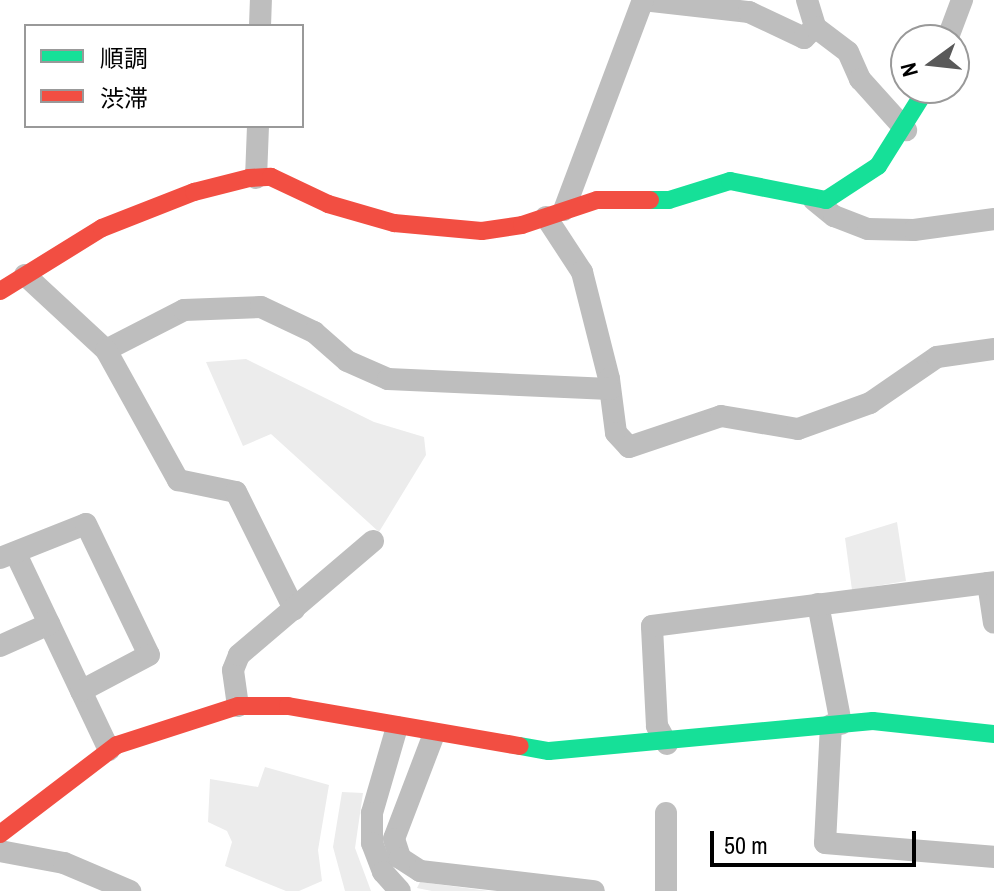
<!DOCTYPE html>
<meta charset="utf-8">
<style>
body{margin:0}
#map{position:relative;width:994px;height:891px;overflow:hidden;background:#fff;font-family:"Archivo Narrow","Noto Sans JP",sans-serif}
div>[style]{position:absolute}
.green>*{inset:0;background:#ececec}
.street>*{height:22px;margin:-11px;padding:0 11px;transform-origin:11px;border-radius:11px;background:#bebebe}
.fast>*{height:18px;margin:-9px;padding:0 9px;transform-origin:9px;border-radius:9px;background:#16e098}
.jam>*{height:18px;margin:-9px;padding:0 9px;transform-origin:9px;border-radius:9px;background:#f24e42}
span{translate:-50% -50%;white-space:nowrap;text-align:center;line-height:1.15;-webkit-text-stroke:8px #fff;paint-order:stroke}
.legend{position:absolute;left:24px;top:24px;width:280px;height:104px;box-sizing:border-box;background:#fff;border:2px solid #999;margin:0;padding:10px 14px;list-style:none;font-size:24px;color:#000}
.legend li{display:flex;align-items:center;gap:16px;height:40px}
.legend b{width:40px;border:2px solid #999}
.north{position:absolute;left:890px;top:24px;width:80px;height:80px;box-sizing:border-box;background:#fff;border:2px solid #999;border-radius:50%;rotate:255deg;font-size:22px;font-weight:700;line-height:32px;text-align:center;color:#000}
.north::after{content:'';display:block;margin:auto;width:28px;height:36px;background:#595959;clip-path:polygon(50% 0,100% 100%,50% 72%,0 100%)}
.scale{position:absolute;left:710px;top:831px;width:206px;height:36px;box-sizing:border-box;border:4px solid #000;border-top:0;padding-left:10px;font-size:24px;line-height:28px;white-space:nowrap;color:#000;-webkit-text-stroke:6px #fff;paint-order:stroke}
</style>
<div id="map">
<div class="green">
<div style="clip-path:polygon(246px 359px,374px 422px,424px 437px,426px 455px,379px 532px,271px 434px,243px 446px,206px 362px)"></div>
<div style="clip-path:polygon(897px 522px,906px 581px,852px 590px,845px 538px)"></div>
<div style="clip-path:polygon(265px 767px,329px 785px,318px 850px,322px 881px,299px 891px,286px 891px,225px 866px,232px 842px,227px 831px,208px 822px,210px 779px,258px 787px)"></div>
<div style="clip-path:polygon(342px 792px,363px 793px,355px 848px,371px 891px,345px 891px,333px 847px)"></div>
<div style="clip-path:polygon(420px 882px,489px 891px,432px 891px,417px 888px)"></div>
</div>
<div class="street">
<div style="left:643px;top:0;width:107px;rotate:6.5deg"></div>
<div style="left:749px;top:12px;width:61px;rotate:25.3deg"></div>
<div style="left:804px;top:38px;width:16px;rotate:-45deg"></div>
<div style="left:807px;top:0;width:28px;rotate:73deg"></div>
<div style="left:815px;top:27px;width:41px;rotate:37.1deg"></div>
<div style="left:848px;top:52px;width:30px;rotate:66deg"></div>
<div style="left:860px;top:79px;width:69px;rotate:48deg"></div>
<div style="left:260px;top:26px;width:26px;rotate:-88deg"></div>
<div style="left:947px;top:40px;width:43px;rotate:-69.4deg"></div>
<div style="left:256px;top:178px;width:52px;rotate:-87.8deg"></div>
<div style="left:814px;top:200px;width:26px;rotate:39deg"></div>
<div style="left:834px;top:216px;width:36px;rotate:21deg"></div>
<div style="left:868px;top:229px;width:46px;rotate:1.2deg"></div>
<div style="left:914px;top:230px;width:81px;rotate:-7.8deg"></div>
<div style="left:564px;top:210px;width:224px;rotate:-69.4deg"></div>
<div style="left:546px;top:217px;width:66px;rotate:56.8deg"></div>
<div style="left:582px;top:272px;width:110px;rotate:75.8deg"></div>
<div style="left:609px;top:379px;width:54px;rotate:82.6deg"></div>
<div style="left:616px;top:433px;width:19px;rotate:47deg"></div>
<div style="left:629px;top:447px;width:97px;rotate:-18.6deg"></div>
<div style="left:721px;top:416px;width:78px;rotate:9.6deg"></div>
<div style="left:798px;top:429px;width:77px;rotate:-19.9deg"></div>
<div style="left:870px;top:403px;width:81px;rotate:-34.5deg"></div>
<div style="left:937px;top:357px;width:58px;rotate:-8deg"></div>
<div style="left:25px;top:275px;width:110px;rotate:42.8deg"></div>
<div style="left:106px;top:350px;width:88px;rotate:-27.1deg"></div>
<div style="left:184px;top:310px;width:77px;rotate:-2.2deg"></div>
<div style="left:261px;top:307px;width:59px;rotate:25.3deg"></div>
<div style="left:314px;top:332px;width:44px;rotate:41.3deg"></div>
<div style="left:347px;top:361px;width:45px;rotate:23.7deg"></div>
<div style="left:388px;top:379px;width:222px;rotate:2.6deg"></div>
<div style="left:106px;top:350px;width:149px;rotate:61deg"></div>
<div style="left:178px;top:480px;width:59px;rotate:11.7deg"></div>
<div style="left:236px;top:492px;width:131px;rotate:63.6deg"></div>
<div style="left:16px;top:554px;width:217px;rotate:64.6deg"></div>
<div style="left:0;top:558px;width:92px;rotate:-21.6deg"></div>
<div style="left:86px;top:524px;width:145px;rotate:64.3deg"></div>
<div style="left:149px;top:655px;width:77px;rotate:152.1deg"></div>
<div style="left:988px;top:583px;width:40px;rotate:81.5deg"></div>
<div style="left:818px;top:604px;width:122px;rotate:79.1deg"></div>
<div style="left:0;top:646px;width:54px;rotate:-24.2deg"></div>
<div style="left:238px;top:706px;width:36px;rotate:-98deg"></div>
<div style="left:233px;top:670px;width:16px;rotate:-68deg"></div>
<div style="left:239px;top:655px;width:176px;rotate:-40.4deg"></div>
<div style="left:831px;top:725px;width:118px;rotate:92.9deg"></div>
<div style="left:825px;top:843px;width:170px;rotate:4.7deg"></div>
<div style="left:397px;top:727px;width:90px;rotate:106.2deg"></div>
<div style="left:372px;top:813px;width:30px;rotate:90deg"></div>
<div style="left:372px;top:843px;width:31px;rotate:69deg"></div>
<div style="left:383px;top:872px;width:25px;rotate:48deg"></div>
<div style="left:434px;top:734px;width:112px;rotate:110.9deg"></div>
<div style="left:394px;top:839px;width:20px;rotate:72deg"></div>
<div style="left:400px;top:858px;width:24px;rotate:33deg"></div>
<div style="left:420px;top:871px;width:175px;rotate:6.6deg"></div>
<div style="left:667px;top:744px;width:21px;rotate:-119deg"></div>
<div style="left:657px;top:726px;width:100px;rotate:-92.9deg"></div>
<div style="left:652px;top:626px;width:345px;rotate:-7.3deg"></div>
<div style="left:0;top:851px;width:65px;rotate:10.6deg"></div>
<div style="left:64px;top:863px;width:72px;rotate:23deg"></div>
<div style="left:666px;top:891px;width:78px;rotate:-90deg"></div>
</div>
<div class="fast">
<div style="left:650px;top:200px;width:19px"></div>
<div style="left:669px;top:200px;width:64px;rotate:-17.3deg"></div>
<div style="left:730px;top:181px;width:98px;rotate:11.2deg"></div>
<div style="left:826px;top:200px;width:62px;rotate:-33.2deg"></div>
<div style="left:878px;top:166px;width:92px;rotate:-57.9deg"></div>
<div style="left:520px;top:746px;width:29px;rotate:10deg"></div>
<div style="left:549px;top:751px;width:325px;rotate:-5.3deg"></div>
<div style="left:873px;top:721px;width:122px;rotate:6.1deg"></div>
</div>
<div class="jam">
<div style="left:0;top:291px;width:120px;rotate:-31.7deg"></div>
<div style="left:102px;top:228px;width:99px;rotate:-21.4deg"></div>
<div style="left:194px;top:192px;width:57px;rotate:-14.3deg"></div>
<div style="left:249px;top:178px;width:22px;rotate:-3deg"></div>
<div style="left:271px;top:177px;width:63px;rotate:25.3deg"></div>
<div style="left:328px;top:204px;width:69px;rotate:16.1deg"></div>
<div style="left:394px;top:223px;width:88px;rotate:5.2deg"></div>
<div style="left:482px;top:231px;width:40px;rotate:-8.5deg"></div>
<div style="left:522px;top:225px;width:79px;rotate:-18.4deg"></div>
<div style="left:597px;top:200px;width:53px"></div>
<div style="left:0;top:834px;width:147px;rotate:-37.3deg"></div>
<div style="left:117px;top:745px;width:127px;rotate:-17.9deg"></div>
<div style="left:238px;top:706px;width:50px"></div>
<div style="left:288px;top:706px;width:235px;rotate:9.8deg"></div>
</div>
<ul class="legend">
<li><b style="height:10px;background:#16e098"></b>順調</li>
<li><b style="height:10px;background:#f24e42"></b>渋滞</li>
</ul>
<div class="north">N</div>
<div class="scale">50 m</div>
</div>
